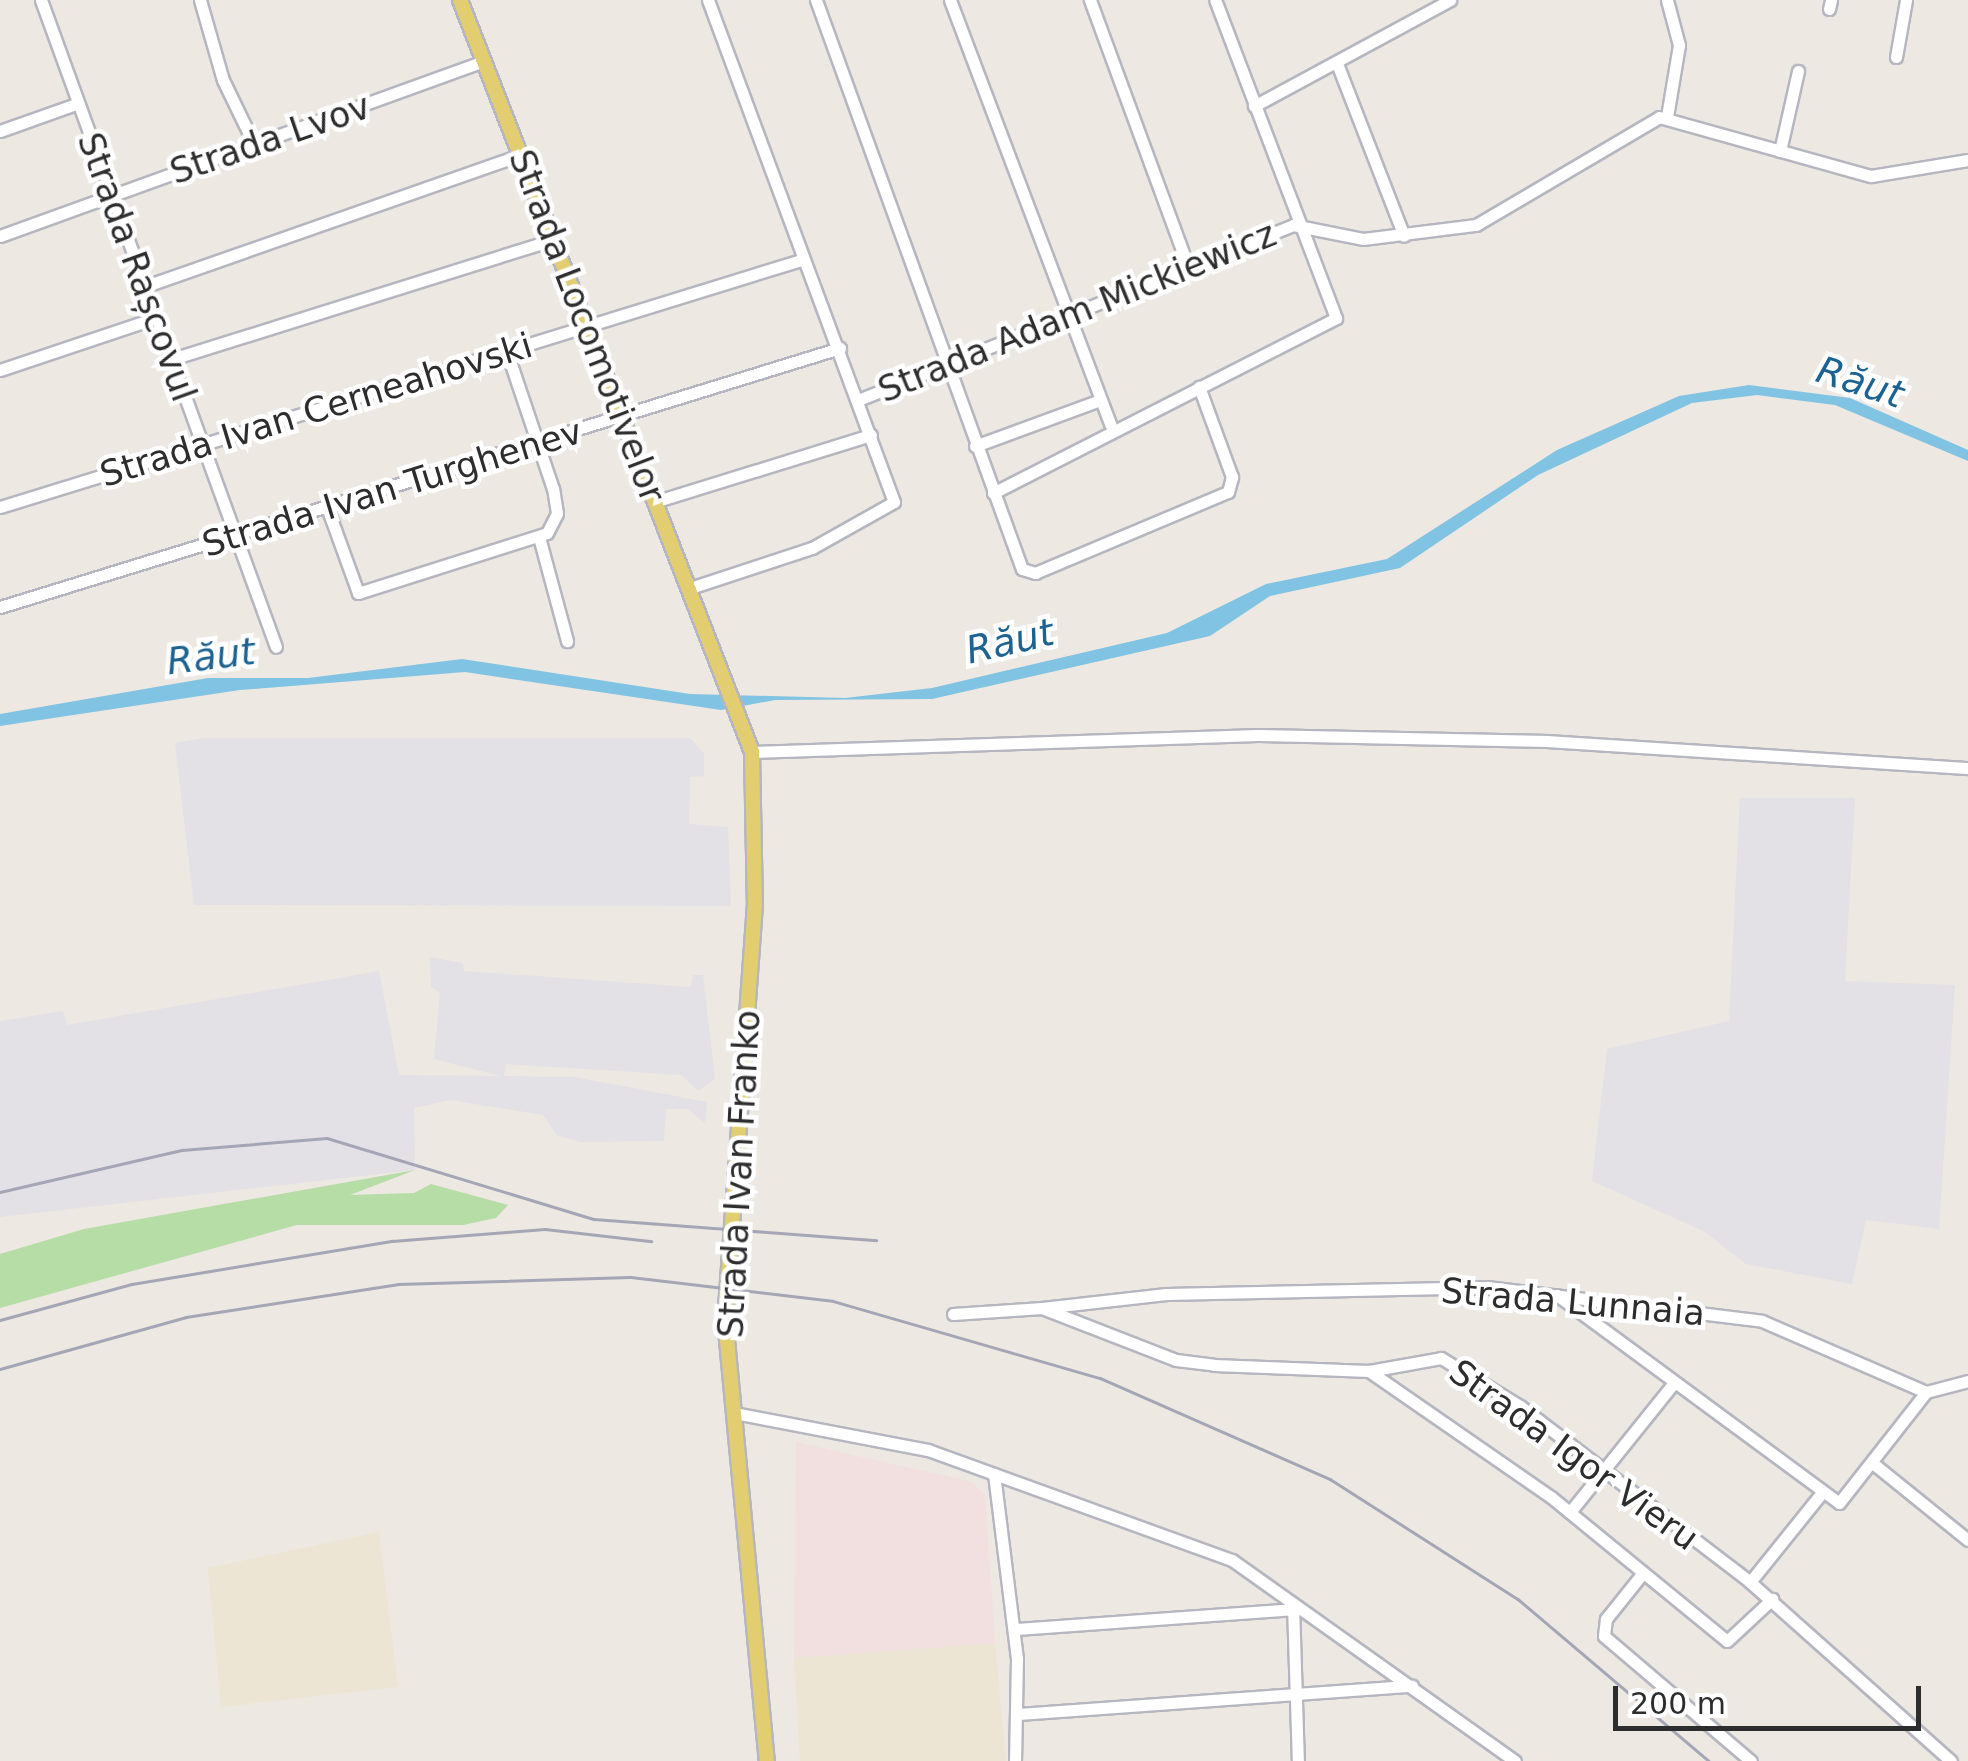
<!DOCTYPE html>
<meta charset="utf-8">
<style>
body{margin:0}
#map{position:relative;width:1968px;height:1761px;overflow:hidden;background:#ede8e1;font-family:"DejaVu Sans",sans-serif}
div>[style]{position:absolute}
.industrial>*{inset:0;background:#e3e1e6}
.education>*{inset:0;background:#ece5d3}
.medical>*{inset:0;background:#f2e0e0}
.green>*{inset:0;background:#b5dda5}
.water>*{inset:0;background:#81c3e2}
.roads{filter:drop-shadow(2px 0 #b5b6bf) drop-shadow(-2px 0 #b5b6bf) drop-shadow(0 2px #b5b6bf) drop-shadow(0 -2px #b5b6bf)}
.minor>*{height:11px;margin:-5.5px;padding:0 5.5px;transform-origin:5.5px;border-radius:5.5px;background:#fff}
.major>*{height:14px;margin:-7px;padding:0 7px;transform-origin:7px;border-radius:7px;background:#e2ce71}
.rail>*{height:2.5px;margin:-1.25px;padding:0 1.25px;transform-origin:1.25px;border-radius:1.25px;background:#a4a6b5}
span{translate:-50% -50%;white-space:nowrap;text-align:center;line-height:1.15;-webkit-text-stroke:9px #fff;paint-order:stroke}
.street-label{font-size:35px;color:#2d2d2d}
.water-label{font-size:38px;color:#1d6391;font-style:italic}
.scale{position:absolute;left:1613px;top:1686px;width:308px;height:45px;box-sizing:border-box;border:5px solid #2d2d2d;border-top:0;padding-left:12px;font-size:30px;line-height:35px;white-space:nowrap;color:#2d2d2d;-webkit-text-stroke:8px #fff;paint-order:stroke}
</style>
<div id="map">
<div class="industrial">
<div style="clip-path:polygon(205px 738px,690px 738px,704px 753px,704px 776px,690px 777px,689px 824px,728px 827px,731px 906px,194px 905px,175px 743px)"></div>
<div style="clip-path:polygon(1740px 798px,1855px 798px,1845px 981px,1955px 985px,1939px 1229px,1866px 1220px,1852px 1284px,1746px 1264px,1705px 1232px,1592px 1181px,1607px 1049px,1729px 1021px)"></div>
<div style="clip-path:polygon(430px 957px,463px 963px,464px 971px,691px 987px,693px 975px,703px 975px,715px 1079px,698px 1091px,681px 1075px,506px 1064px,504px 1076px,575px 1077px,707px 1102px,705px 1123px,688px 1109px,666px 1109px,664px 1141px,580px 1142px,557px 1135px,543px 1115px,450px 1100px,414px 1108px,415px 1170px,0 1217px,0 1021px,63px 1011px,67px 1025px,379px 971px,399px 1075px,501px 1076px,434px 1059px,440px 992px,431px 987px)"></div>
</div>
<div class="education">
<div style="clip-path:polygon(379px 1532px,398px 1687px,221px 1707px,208px 1568px)"></div>
<div style="clip-path:polygon(995px 1643px,1006px 1761px,800px 1761px,794px 1658px)"></div>
</div>
<div class="medical">
<div style="clip-path:polygon(796px 1442px,972px 1482px,985px 1495px,995px 1643px,794px 1658px)"></div>
</div>
<div class="green">
<div style="clip-path:polygon(415px 1170px,350px 1195px,414px 1193px,431px 1184px,508px 1205px,496px 1218px,463px 1225px,297px 1225px,0 1308px,0 1254px,84px 1229px)"></div>
</div>
<div class="water">
<div style="clip-path:polygon(1749px 385px,1850px 398px,1968px 450px,1968px 461px,1835px 405px,1757px 395px,1692px 403px,1538px 475px,1400px 568px,1270px 596px,1210px 636px,932px 699px,775px 700px,721px 710px,465px 672px,240px 690px,0 726px,0 714px,208px 678px,308px 678px,462px 659px,690px 694px,845px 698px,932px 688px,1167px 633px,1266px 584px,1387px 559px,1557px 450px,1679px 396px)"></div>
</div>
<div class="roads">
<div class="minor">
<div style="left:41px;top:0;width:688px;rotate:70.04deg"></div>
<div style="left:200px;top:0;width:83px;rotate:74deg"></div>
<div style="left:223px;top:80px;width:69px;rotate:64.2deg"></div>
<div style="left:816px;top:0;width:605px;rotate:70.1deg"></div>
<div style="left:1022px;top:569px;width:14px;rotate:17deg"></div>
<div style="left:1035px;top:573px;width:209px;rotate:-22.8deg"></div>
<div style="left:1228px;top:492px;width:16px;rotate:-75deg"></div>
<div style="left:1232px;top:477px;width:96px;rotate:-110.1deg"></div>
<div style="left:950px;top:0;width:454px;rotate:69.3deg"></div>
<div style="left:1090px;top:0;width:283px;rotate:69.8deg"></div>
<div style="left:1667px;top:0;width:47px;rotate:75.1deg"></div>
<div style="left:1679px;top:45px;width:73px;rotate:99.5deg"></div>
<div style="left:1829px;top:9px;width:9px;rotate:-77deg"></div>
<div style="left:1896px;top:57px;width:58px;rotate:-80deg"></div>
<div style="left:1338px;top:66px;width:182px;rotate:68.8deg"></div>
<div style="left:1254px;top:106px;width:223px;rotate:-28.4deg"></div>
<div style="left:0;top:131px;width:81px;rotate:-19.6deg"></div>
<div style="left:1780px;top:151px;width:82px;rotate:-77.3deg"></div>
<div style="left:0;top:236px;width:515px;rotate:-19.88deg"></div>
<div style="left:143px;top:287px;width:402px;rotate:-19.3deg"></div>
<div style="left:172px;top:359px;width:400px;rotate:-17.4deg"></div>
<div style="left:0;top:370px;width:163px;rotate:-18.5deg"></div>
<div style="left:858px;top:400px;width:469px;rotate:-21.9deg"></div>
<div style="left:1293px;top:225px;width:71px;rotate:11.3deg"></div>
<div style="left:1363px;top:239px;width:114px;rotate:-7.1deg"></div>
<div style="left:1476px;top:225px;width:212px;rotate:-30.5deg"></div>
<div style="left:1659px;top:117px;width:220px;rotate:15.6deg"></div>
<div style="left:1871px;top:176px;width:98px;rotate:-9.4deg"></div>
<div style="left:975px;top:446px;width:133px;rotate:-20.2deg"></div>
<div style="left:993px;top:493px;width:385px;rotate:-27deg"></div>
<div style="left:1336px;top:318px;width:340px;rotate:-110.8deg"></div>
<div style="left:654px;top:502px;width:227px;rotate:-17.2deg"></div>
<div style="left:0;top:507px;width:841px;rotate:-17.14deg"></div>
<div style="left:328px;top:510px;width:88px;rotate:70.1deg"></div>
<div style="left:358px;top:593px;width:198px;rotate:-17.6deg"></div>
<div style="left:547px;top:533px;width:22px;rotate:-63deg"></div>
<div style="left:557px;top:513px;width:24px;rotate:-99deg"></div>
<div style="left:553px;top:489px;width:145px;rotate:-108.6deg"></div>
<div style="left:539px;top:537px;width:108px;rotate:74.9deg"></div>
<div style="left:687px;top:589px;width:132px;rotate:-18.2deg"></div>
<div style="left:812px;top:548px;width:94px;rotate:-29.3deg"></div>
<div style="left:894px;top:502px;width:535px;rotate:-110.33deg"></div>
<div style="left:0;top:607px;width:879px;rotate:-17.14deg"></div>
<div style="left:752px;top:752px;width:507px;rotate:-1.92deg"></div>
<div style="left:1259px;top:735px;width:289px;rotate:1.2deg"></div>
<div style="left:1548px;top:741px;width:421px;rotate:3.7deg"></div>
<div style="left:1557px;top:1295px;width:350px;rotate:36.4deg"></div>
<div style="left:1839px;top:1503px;width:141px;rotate:-51.9deg"></div>
<div style="left:1042px;top:1308px;width:125px;rotate:-6.4deg"></div>
<div style="left:1166px;top:1294px;width:321px;rotate:-1.2deg"></div>
<div style="left:1487px;top:1287px;width:277px;rotate:7deg"></div>
<div style="left:1762px;top:1321px;width:179px;rotate:23.4deg"></div>
<div style="left:1926px;top:1392px;width:43px;rotate:-14.7deg"></div>
<div style="left:953px;top:1314px;width:89px;rotate:-3.9deg"></div>
<div style="left:1042px;top:1308px;width:144px;rotate:21.2deg"></div>
<div style="left:1176px;top:1360px;width:38px;rotate:7deg"></div>
<div style="left:1214px;top:1365px;width:155px;rotate:2.2deg"></div>
<div style="left:1369px;top:1371px;width:73px;rotate:-10.2deg"></div>
<div style="left:1441px;top:1358px;width:92px;rotate:31.3deg"></div>
<div style="left:1520px;top:1406px;width:290px;rotate:37.4deg"></div>
<div style="left:1750px;top:1582px;width:269px;rotate:41.7deg"></div>
<div style="left:1369px;top:1371px;width:221px;rotate:34.7deg"></div>
<div style="left:1551px;top:1497px;width:227px;rotate:39.3deg"></div>
<div style="left:1727px;top:1641px;width:62px;rotate:-43deg"></div>
<div style="left:739px;top:1414px;width:192px;rotate:10.8deg"></div>
<div style="left:928px;top:1450px;width:323px;rotate:19.9deg"></div>
<div style="left:1232px;top:1560px;width:347px;rotate:35.4deg"></div>
<div style="left:1875px;top:1465px;width:119px;rotate:38.9deg"></div>
<div style="left:994px;top:1474px;width:185px;rotate:82.9deg"></div>
<div style="left:1017px;top:1658px;width:103px;rotate:91.1deg"></div>
<div style="left:1570px;top:1512px;width:163px;rotate:-51.2deg"></div>
<div style="left:1642px;top:1574px;width:58px;rotate:128.7deg"></div>
<div style="left:1606px;top:1619px;width:17px;rotate:97deg"></div>
<div style="left:1604px;top:1636px;width:193px;rotate:40.4deg"></div>
<div style="left:1750px;top:1582px;width:112px;rotate:-51.2deg"></div>
<div style="left:1293px;top:1605px;width:156px;rotate:88.2deg"></div>
<div style="left:1015px;top:1629px;width:279px;rotate:-4.1deg"></div>
<div style="left:1017px;top:1714px;width:396px;rotate:-4.1deg"></div>
</div>
<div class="major">
<div style="left:460px;top:0;width:807px;rotate:68.78deg"></div>
<div style="left:752px;top:752px;width:152px;rotate:88.9deg"></div>
<div style="left:755px;top:904px;width:416px;rotate:94.1deg"></div>
<div style="left:725px;top:1319px;width:444px;rotate:84.6deg"></div>
</div>
</div>
<div class="rail">
<div style="left:0;top:1192px;width:187px;rotate:-13deg"></div>
<div style="left:182px;top:1150px;width:145px;rotate:-4.7deg"></div>
<div style="left:327px;top:1138px;width:279px;rotate:16.9deg"></div>
<div style="left:594px;top:1219px;width:283px;rotate:4.3deg"></div>
<div style="left:0;top:1320px;width:137px;rotate:-15.3deg"></div>
<div style="left:132px;top:1284px;width:264px;rotate:-9.4deg"></div>
<div style="left:392px;top:1241px;width:153px;rotate:-4.5deg"></div>
<div style="left:545px;top:1229px;width:107px;rotate:6.5deg"></div>
<div style="left:0;top:1369px;width:193px;rotate:-15.6deg"></div>
<div style="left:186px;top:1317px;width:215px;rotate:-8.8deg"></div>
<div style="left:398px;top:1284px;width:232px;rotate:-1.7deg"></div>
<div style="left:630px;top:1277px;width:204px;rotate:6.7deg"></div>
<div style="left:833px;top:1301px;width:278px;rotate:16.1deg"></div>
<div style="left:1100px;top:1378px;width:251px;rotate:23.7deg"></div>
<div style="left:1330px;top:1479px;width:223px;rotate:32.6deg"></div>
<div style="left:1518px;top:1599px;width:250px;rotate:40.3deg"></div>
</div>
<div class="street-label">
<span style="left:270px;top:139px;rotate:-19deg">Strada Lvov</span>
<span style="left:137px;top:267px;rotate:70deg">Strada Rașcovul</span>
<span style="left:1077px;top:312px;rotate:-22deg">Strada Adam Mickiewicz</span>
<span style="left:587px;top:326px;rotate:69deg">Strada Locomotivelor</span>
<span style="left:316px;top:410px;rotate:-17deg">Strada Ivan Cerneahovski</span>
<span style="left:392px;top:488px;rotate:-17deg">Strada Ivan Turghenev</span>
<span style="left:739px;top:1174px;rotate:-87deg">Strada Ivan Franko</span>
<span style="left:1573px;top:1302px;rotate:5deg">Strada Lunnaia</span>
<span style="left:1574px;top:1455px;rotate:36deg">Strada Igor Vieru</span>
</div>
<div class="water-label">
<span style="left:1860px;top:383px;rotate:18deg">Răut</span>
<span style="left:1010px;top:642px;rotate:-13deg">Răut</span>
<span style="left:211px;top:657px;rotate:-7deg">Răut</span>
</div>
<div class="scale">200 m</div>
</div>
